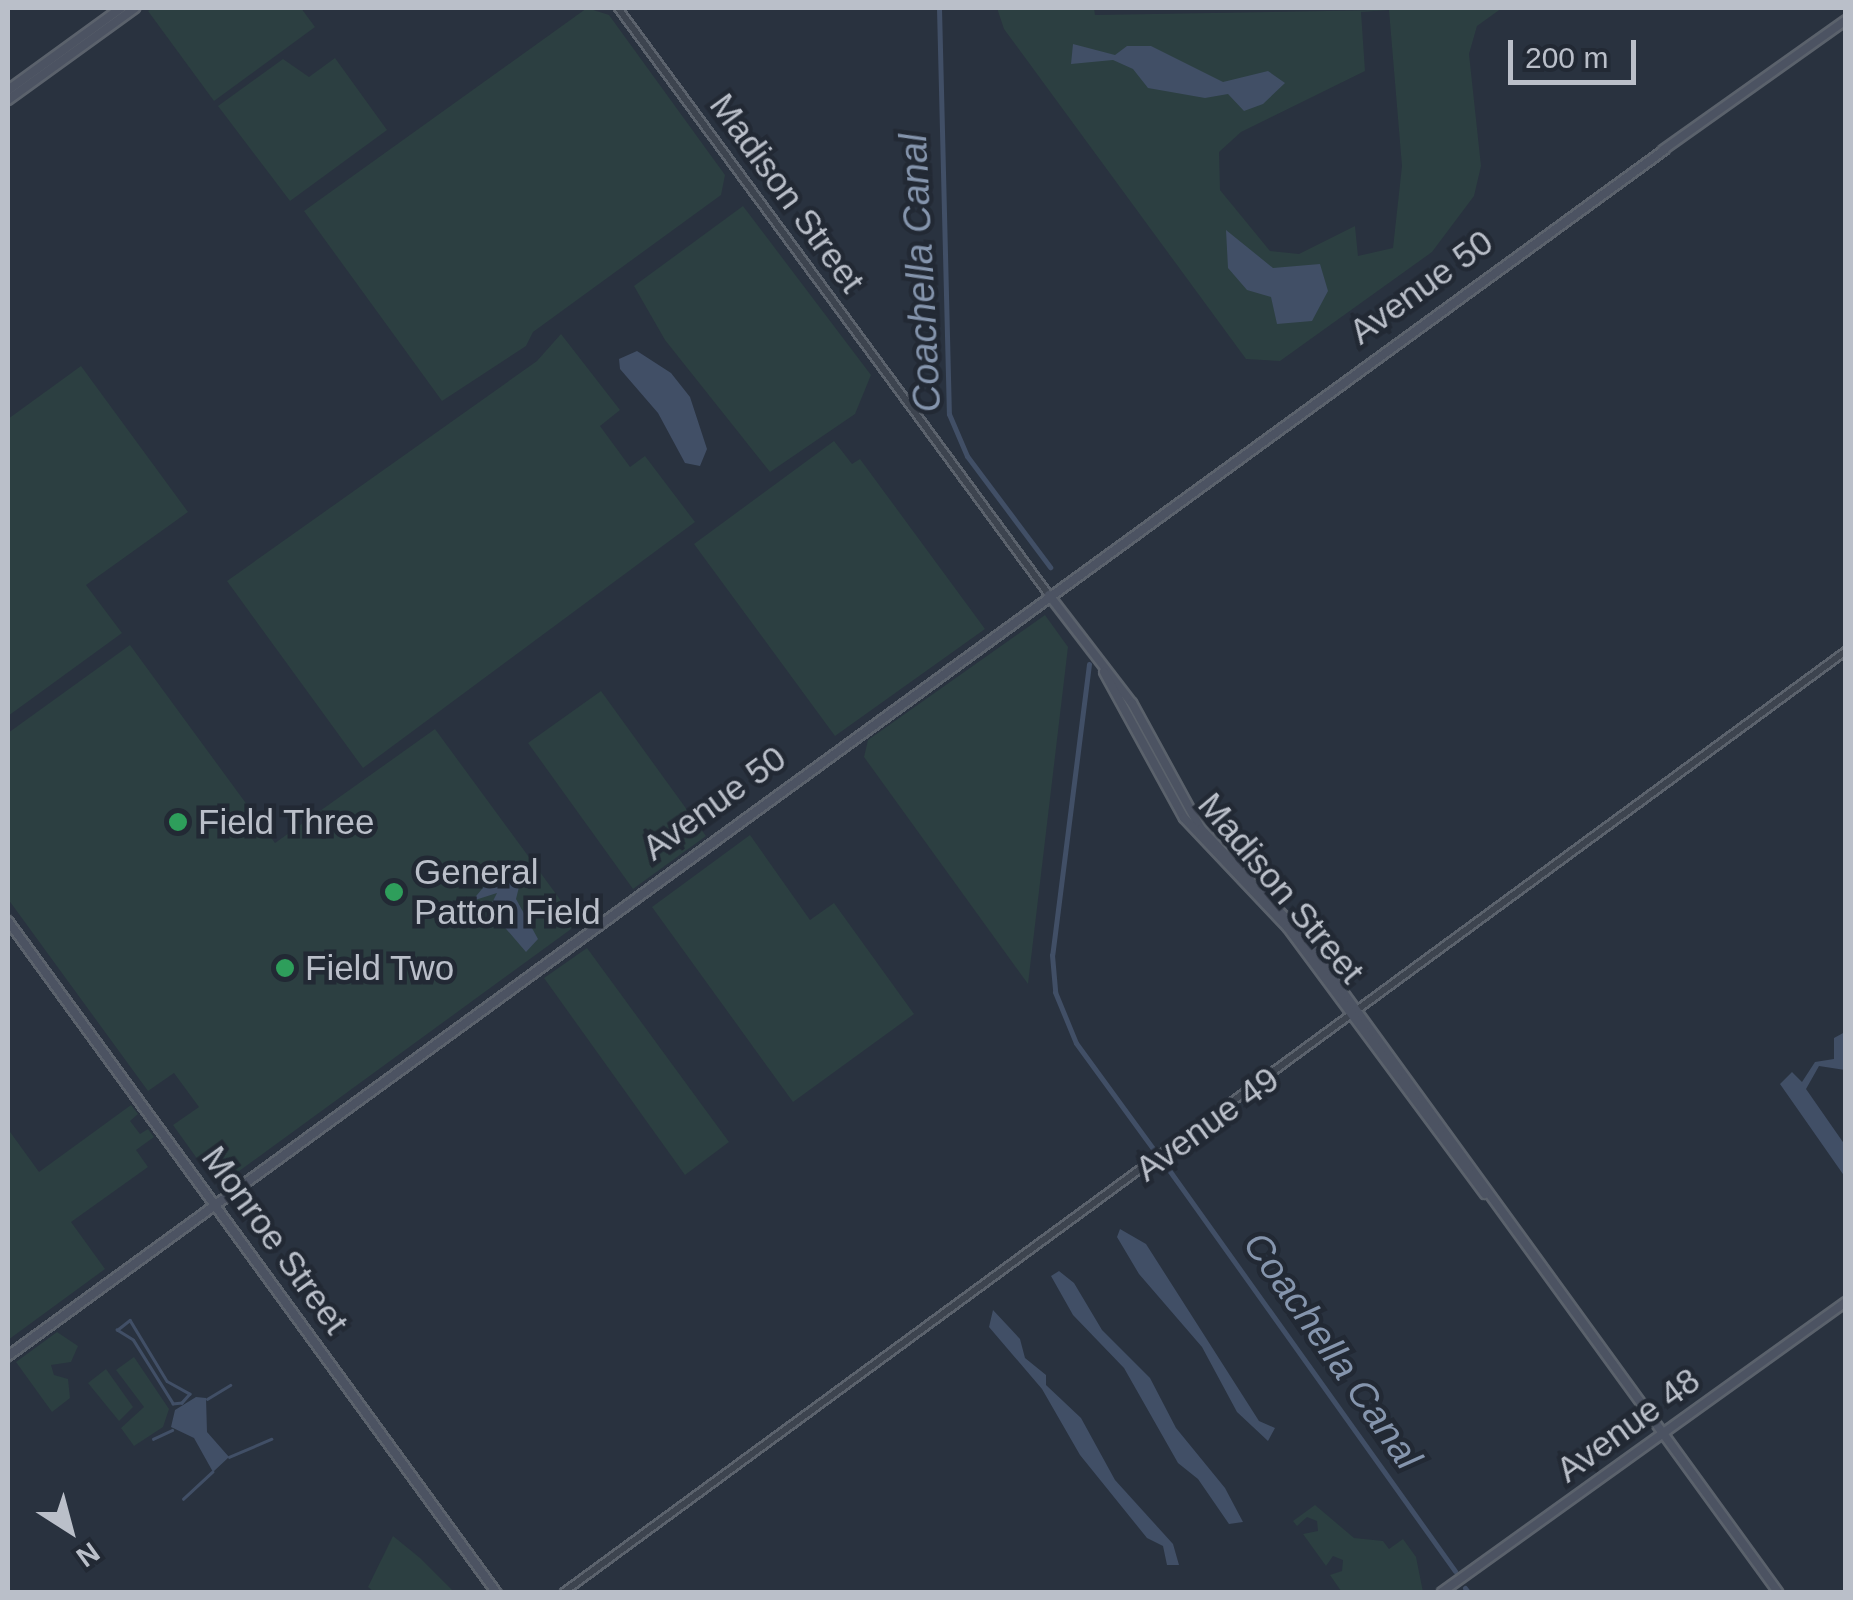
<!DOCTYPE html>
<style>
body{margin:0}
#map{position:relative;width:1853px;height:1600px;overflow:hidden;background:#29323f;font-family:Helvetica,sans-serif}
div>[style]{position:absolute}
.green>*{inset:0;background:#2c3f41}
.water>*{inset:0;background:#414f66}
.stream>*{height:2.5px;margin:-1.25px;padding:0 1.25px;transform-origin:1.25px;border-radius:1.25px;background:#414f66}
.canal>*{height:5px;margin:-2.5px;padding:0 2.5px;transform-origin:2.5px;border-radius:2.5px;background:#414f66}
.roads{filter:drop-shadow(2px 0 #5b626c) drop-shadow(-2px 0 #5b626c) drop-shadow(0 2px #5b626c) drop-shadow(0 -2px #5b626c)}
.tertiary>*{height:6px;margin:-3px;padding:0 3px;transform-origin:3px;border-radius:3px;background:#3d444f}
.secondary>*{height:8px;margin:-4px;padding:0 4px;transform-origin:4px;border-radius:4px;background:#4c5362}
.dots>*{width:28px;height:28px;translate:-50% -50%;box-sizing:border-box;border:5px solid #222934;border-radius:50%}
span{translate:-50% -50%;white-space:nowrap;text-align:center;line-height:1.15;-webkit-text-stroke:9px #222934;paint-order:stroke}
.street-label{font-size:35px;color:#babfc9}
.poi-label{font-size:35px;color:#babfc9}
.left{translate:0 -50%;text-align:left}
.water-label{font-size:38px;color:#8595ad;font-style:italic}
.frame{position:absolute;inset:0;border:10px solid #babfc9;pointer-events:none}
.north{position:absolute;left:20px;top:1480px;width:100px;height:100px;-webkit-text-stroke:8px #222934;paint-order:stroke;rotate:144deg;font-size:28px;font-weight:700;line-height:40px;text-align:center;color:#babfc9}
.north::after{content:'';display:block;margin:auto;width:35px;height:45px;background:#babfc9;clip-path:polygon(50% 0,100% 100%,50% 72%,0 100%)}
.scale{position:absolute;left:1508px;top:40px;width:128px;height:45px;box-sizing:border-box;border:5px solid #babfc9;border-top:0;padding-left:12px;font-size:30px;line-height:35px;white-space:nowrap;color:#babfc9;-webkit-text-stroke:8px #222934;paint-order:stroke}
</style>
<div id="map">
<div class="green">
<div style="clip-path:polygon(153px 8px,301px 8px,315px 27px,214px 101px,148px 11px)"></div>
<div style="clip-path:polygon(587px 8px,609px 15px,725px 175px,721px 195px,533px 332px,526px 346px,442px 401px,304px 211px)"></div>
<div style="clip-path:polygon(evenodd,997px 8px,1094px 8px,1095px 15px,1502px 8px,1477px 26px,1469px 54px,1481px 166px,1474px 196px,1432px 252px,1280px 361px,1246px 359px,1004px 29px,997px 8px,1389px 10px,1402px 166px,1393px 248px,1358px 256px,1355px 226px,1299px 254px,1270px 251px,1220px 190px,1219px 152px,1241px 132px,1365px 71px,1361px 12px,1389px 10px)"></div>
<div style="clip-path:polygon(335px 58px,387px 130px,290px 201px,218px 106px,283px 59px,309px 77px)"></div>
<div style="clip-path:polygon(743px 206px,871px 375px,855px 414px,770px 472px,665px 340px,634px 286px)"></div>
<div style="clip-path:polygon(561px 334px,620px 410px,600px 426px,630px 467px,645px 456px,695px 522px,363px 768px,227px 581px,537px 361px)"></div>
<div style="clip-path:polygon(81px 366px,188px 512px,86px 585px,122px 633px,8px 716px,8px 419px)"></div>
<div style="clip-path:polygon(834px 441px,852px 464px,860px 459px,985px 629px,835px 736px,694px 544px)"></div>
<div style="clip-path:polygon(1045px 615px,1068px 647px,1028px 984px,864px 757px,868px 740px)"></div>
<div style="clip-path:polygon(130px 645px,275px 843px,435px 729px,578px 924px,224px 1182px,213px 1181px,173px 1125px,199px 1107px,174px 1073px,148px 1091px,8px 899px,8px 733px)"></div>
<div style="clip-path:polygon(601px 691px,706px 836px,633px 889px,528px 743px)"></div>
<div style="clip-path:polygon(750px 835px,810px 920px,834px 903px,914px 1014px,793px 1102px,652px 907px)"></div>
<div style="clip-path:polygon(587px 948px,729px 1142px,685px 1175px,544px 978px)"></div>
<div style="clip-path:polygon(131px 1105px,138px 1114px,130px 1121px,140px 1134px,148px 1129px,154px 1137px,136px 1150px,148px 1167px,71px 1222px,105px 1269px,8px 1340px,8px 1129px,39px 1172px)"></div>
<div style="clip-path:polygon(57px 1332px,78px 1346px,71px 1362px,51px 1365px,54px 1375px,68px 1379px,70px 1398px,52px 1412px,16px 1362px)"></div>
<div style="clip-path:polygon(134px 1357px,169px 1409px,163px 1427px,134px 1446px,121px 1428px,144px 1407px,116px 1370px)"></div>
<div style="clip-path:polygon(106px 1369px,133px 1407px,119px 1421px,88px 1383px)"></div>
<div style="clip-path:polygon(1315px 1505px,1354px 1538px,1383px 1541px,1389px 1549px,1403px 1539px,1416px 1557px,1423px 1592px,1341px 1591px,1330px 1575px,1342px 1571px,1343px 1560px,1333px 1556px,1326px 1566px,1303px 1534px,1318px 1531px,1317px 1521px,1307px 1517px,1297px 1526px,1293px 1521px)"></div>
<div style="clip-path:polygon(393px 1536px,420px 1558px,454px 1592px,374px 1592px,368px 1587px)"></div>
</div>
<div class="water">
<div style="clip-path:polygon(1073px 44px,1115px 55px,1127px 46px,1151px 46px,1223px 82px,1268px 71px,1285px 83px,1263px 104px,1244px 111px,1228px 94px,1205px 98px,1148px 88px,1133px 69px,1113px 60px,1071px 64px)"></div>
<div style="clip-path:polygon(1226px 230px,1273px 268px,1320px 264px,1328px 291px,1312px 321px,1277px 324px,1271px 297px,1247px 290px,1228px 268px)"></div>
<div style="clip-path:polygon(637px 351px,671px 373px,690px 397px,707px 449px,700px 466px,685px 463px,658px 413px,620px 369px,619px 359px)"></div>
<div style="clip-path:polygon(496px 872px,505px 870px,520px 883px,516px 899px,538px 939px,526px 952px,489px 909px,497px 893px,472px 901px)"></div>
<div style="clip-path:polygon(1845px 1032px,1845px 1070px,1819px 1066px,1806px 1089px,1845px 1145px,1845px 1177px,1780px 1084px,1792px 1072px,1802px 1082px,1815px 1062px,1834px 1059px,1834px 1038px)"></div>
<div style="clip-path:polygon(1120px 1229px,1146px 1244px,1259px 1421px,1275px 1428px,1268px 1441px,1237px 1412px,1202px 1347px,1139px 1274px,1117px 1237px)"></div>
<div style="clip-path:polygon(1059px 1271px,1074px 1283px,1102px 1330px,1150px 1378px,1176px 1428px,1225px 1488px,1243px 1522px,1229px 1524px,1198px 1479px,1178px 1463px,1124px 1368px,1073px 1315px,1051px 1276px)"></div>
<div style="clip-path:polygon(993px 1310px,1020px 1339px,1025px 1358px,1046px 1375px,1046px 1385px,1081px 1418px,1115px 1480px,1173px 1544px,1179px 1565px,1167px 1565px,1163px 1546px,1147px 1538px,1080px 1455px,1042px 1389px,989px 1327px)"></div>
<div style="clip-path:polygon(196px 1397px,206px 1398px,207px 1432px,229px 1457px,213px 1472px,194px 1438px,171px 1427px,175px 1410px)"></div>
</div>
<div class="stream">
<div style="left:485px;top:919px;width:9px;rotate:-32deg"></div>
<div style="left:130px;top:1320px;width:71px;rotate:58.8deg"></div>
<div style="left:167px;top:1381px;width:26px;rotate:29deg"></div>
<div style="left:190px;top:1394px;width:12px;rotate:132deg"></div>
<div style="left:182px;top:1403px;width:9px;rotate:174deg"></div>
<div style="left:173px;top:1404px;width:75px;rotate:-122deg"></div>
<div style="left:133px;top:1340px;width:19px;rotate:-148deg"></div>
<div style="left:117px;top:1330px;width:16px;rotate:-38deg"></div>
<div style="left:207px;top:1399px;width:27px;rotate:-31deg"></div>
<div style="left:153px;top:1439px;width:21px;rotate:-25deg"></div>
<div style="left:229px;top:1457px;width:46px;rotate:-23.2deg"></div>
<div style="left:183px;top:1499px;width:40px;rotate:-43deg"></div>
</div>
<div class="canal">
<div style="left:939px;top:8px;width:406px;rotate:88.6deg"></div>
<div style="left:949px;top:414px;width:46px;rotate:66.8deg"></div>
<div style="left:967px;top:456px;width:139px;rotate:53.2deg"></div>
<div style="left:1089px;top:664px;width:293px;rotate:97.2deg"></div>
<div style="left:1052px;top:955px;width:37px;rotate:85deg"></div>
<div style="left:1055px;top:992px;width:55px;rotate:67.6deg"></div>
<div style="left:1076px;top:1043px;width:137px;rotate:53.9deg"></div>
<div style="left:1164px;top:1163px;width:501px;rotate:54.5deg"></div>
<div style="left:1465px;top:1588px;width:5px;rotate:53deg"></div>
</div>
<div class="roads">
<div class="tertiary">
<div style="left:618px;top:8px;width:728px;rotate:53.71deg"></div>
<div style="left:564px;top:1592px;width:1590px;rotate:-36.28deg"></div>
</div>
<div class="secondary">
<div style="left:8px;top:90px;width:140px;rotate:-36deg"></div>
<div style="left:8px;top:100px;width:157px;rotate:-35.9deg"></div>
<div style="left:1663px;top:150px;width:224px;rotate:-35.4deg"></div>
<div style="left:1049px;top:595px;width:136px;rotate:52.5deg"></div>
<div style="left:1132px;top:703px;width:144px;rotate:61.3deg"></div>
<div style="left:1201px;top:829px;width:145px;rotate:46.4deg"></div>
<div style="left:1301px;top:934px;width:813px;rotate:54.06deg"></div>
<div style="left:1104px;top:672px;width:166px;rotate:61.3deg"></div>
<div style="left:1184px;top:818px;width:151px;rotate:46.6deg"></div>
<div style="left:1288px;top:928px;width:331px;rotate:53.5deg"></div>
<div style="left:8px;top:921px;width:830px;rotate:53.97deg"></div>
<div style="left:8px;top:1356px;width:2049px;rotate:-36.06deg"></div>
<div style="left:1442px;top:1592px;width:497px;rotate:-35.7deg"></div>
</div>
</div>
<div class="dots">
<div style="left:178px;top:822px;background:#2e9e5b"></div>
<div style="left:394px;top:892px;background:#2e9e5b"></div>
<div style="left:285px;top:968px;background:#2e9e5b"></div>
</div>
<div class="street-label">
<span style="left:787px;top:193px;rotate:54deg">Madison Street</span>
<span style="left:1421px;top:287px;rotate:-36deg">Avenue 50</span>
<span style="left:714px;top:803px;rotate:-36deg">Avenue 50</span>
<span style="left:1281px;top:888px;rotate:50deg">Madison Street</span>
<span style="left:1207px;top:1124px;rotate:-36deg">Avenue 49</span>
<span style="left:275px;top:1240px;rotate:54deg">Monroe Street</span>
<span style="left:1628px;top:1425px;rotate:-36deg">Avenue 48</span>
</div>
<div class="poi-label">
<span class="left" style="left:198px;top:822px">Field Three</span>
<span class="left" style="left:414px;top:892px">General<br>Patton Field</span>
<span class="left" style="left:305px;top:968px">Field Two</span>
</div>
<div class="water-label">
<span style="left:921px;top:273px;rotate:-93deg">Coachella Canal</span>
<span style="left:1332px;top:1351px;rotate:55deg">Coachella Canal</span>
</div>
<div class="frame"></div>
<div class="north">N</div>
<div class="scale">200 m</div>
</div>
